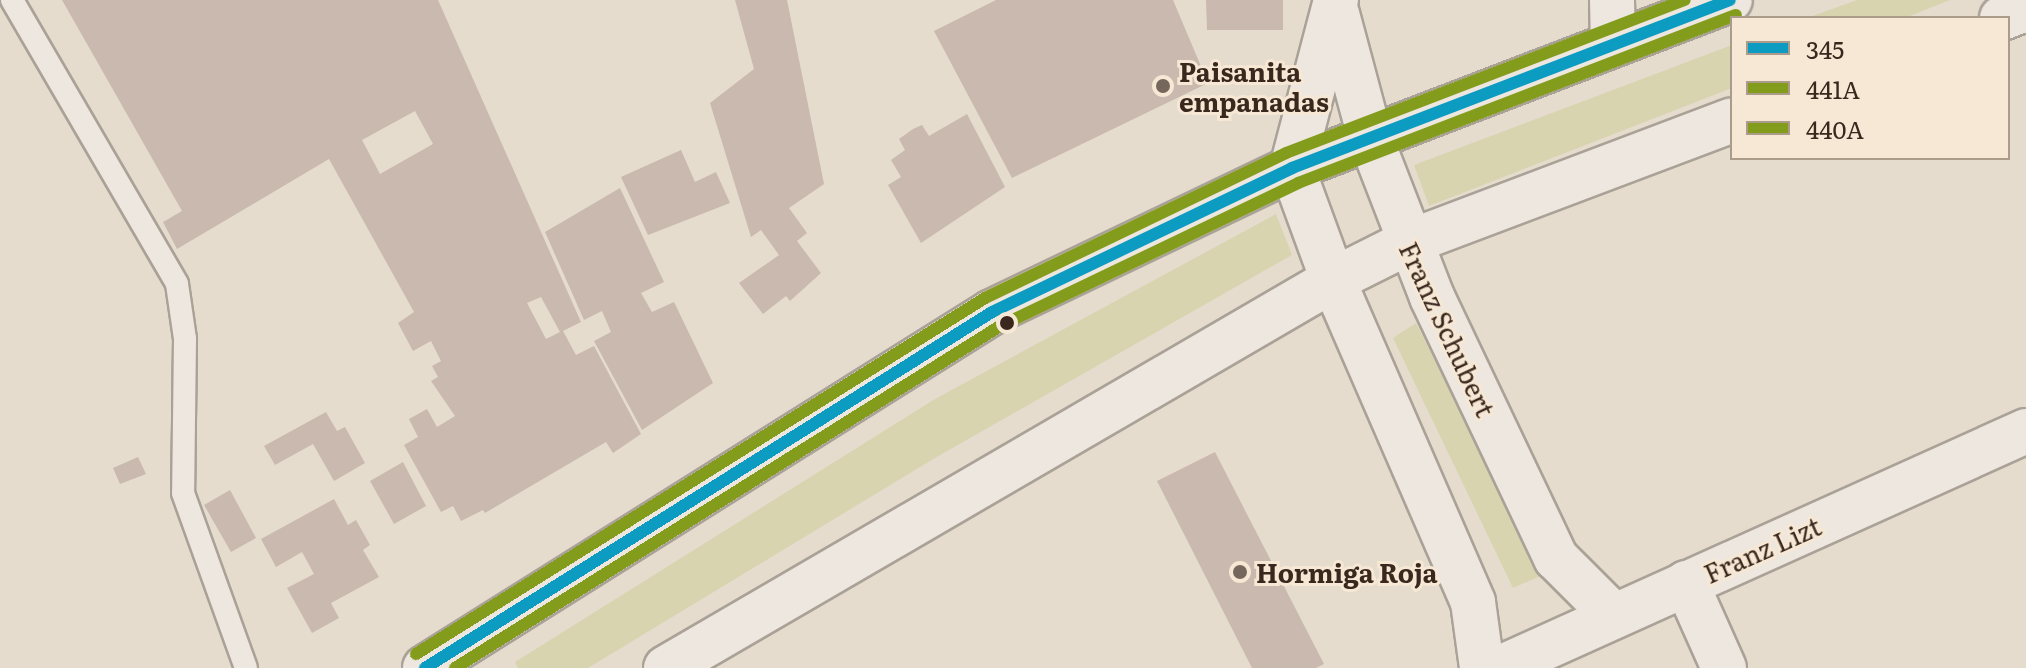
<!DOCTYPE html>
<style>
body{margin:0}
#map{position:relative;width:2026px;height:668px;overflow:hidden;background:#e5dcce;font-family:Literata,serif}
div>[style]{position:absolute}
.green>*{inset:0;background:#d8d4b0}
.building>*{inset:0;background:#c9b9ae}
.roads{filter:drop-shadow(2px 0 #aaa197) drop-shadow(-2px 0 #aaa197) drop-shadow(0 2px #aaa197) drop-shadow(0 -2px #aaa197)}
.service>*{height:22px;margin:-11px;padding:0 11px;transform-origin:11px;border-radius:11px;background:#ede7e0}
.minor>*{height:44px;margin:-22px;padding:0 22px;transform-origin:22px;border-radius:22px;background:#ede7e0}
.secondary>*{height:44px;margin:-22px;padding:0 22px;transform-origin:22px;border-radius:22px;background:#ede7e0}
.bus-1>*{height:12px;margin:-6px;padding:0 6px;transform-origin:6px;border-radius:6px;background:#0c9bc1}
.bus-2>*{height:12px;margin:-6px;padding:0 6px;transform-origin:6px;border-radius:6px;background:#849c1c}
.bus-3>*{height:12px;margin:-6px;padding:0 6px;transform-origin:6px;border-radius:6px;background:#849c1c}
.dots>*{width:22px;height:22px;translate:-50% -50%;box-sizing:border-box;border:4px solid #f6e8d4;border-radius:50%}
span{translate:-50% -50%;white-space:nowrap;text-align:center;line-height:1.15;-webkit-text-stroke:6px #f6e8d4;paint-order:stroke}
.poi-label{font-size:26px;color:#3a281e;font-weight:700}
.left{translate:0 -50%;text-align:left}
.street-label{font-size:26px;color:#3a281e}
.legend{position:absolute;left:1730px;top:16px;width:280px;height:144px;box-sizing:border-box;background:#f6e8d4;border:2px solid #ab9b8b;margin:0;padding:10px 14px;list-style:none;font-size:24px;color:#3a281e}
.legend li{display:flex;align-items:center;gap:16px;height:40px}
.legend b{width:40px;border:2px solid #ab9b8b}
</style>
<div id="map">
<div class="green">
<div style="clip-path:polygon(1857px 0,1950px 0,1905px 18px,1807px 18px)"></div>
<div style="clip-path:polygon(1732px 45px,1732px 88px,1429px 206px,1414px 165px)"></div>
<div style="clip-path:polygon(1276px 214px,1292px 255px,935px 458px,588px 668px,518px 668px,515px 662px,935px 399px)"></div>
<div style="clip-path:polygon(1416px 323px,1543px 575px,1513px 588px,1393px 338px)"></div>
</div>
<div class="building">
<div style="clip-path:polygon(evenodd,62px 0,438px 0,581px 322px,563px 331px,576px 355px,594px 346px,641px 434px,613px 453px,606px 442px,485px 513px,483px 510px,461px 521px,453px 506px,441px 512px,404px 445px,418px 437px,409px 419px,427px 409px,437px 427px,455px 416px,431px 381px,438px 377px,432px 366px,441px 361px,431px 341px,413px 351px,398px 323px,414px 312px,329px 159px,177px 249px,163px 222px,182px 211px,62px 0,415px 111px,433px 144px,380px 174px,362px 140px,415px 111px,62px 0,541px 297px,560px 332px,546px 339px,527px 303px,541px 297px)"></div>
<div style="clip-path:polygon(735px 0,787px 0,824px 184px,789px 208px,807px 233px,797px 241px,821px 273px,790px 301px,786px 296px,763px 314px,739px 283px,779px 255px,761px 230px,751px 237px,710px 103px,754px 69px)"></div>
<div style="clip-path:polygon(996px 0,1173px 0,1208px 83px,1012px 178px,934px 31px)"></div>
<div style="clip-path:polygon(1206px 0,1283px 0,1283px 30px,1207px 30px)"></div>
<div style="clip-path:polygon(967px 114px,1005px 187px,921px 243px,888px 185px,901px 177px,891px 160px,905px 150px,899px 139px,913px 129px,922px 125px,929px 136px)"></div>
<div style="clip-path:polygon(681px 150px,695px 182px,716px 172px,730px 203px,648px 235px,621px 177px)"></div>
<div style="clip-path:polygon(620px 188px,664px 282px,641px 293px,652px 312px,674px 302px,713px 383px,642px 430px,594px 341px,611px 332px,602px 311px,584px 320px,545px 232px)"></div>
<div style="clip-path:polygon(326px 412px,337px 431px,345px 427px,365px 463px,334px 481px,313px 444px,275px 465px,264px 446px)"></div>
<div style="clip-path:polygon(1215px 452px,1324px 664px,1316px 668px,1252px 668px,1157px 481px)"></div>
<div style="clip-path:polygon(138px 457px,146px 474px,120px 484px,113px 468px)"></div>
<div style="clip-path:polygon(403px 462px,426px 506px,394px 524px,370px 481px)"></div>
<div style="clip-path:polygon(230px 490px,256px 538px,231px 552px,204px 505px)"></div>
<div style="clip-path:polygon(334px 499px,348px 525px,356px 520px,370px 545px,363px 550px,379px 577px,331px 603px,339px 618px,312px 633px,287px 588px,314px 574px,302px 552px,276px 567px,261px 539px)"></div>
</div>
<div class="roads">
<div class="service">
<div style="left:12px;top:0;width:328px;rotate:59.8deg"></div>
<div style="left:177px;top:284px;width:56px;rotate:81.7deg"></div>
<div style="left:185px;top:339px;width:154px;rotate:90.7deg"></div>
<div style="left:183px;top:493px;width:186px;rotate:70.2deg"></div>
</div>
<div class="minor">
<div style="left:1336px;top:0;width:174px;rotate:104.7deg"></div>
<div style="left:1292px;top:168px;width:119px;rotate:69.9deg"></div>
<div style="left:1333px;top:280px;width:351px;rotate:66.5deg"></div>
<div style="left:1473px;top:602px;width:67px;rotate:82.2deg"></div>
<div style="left:1612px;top:0;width:44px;rotate:88.7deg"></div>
<div style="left:1337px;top:14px;width:127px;rotate:75deg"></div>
<div style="left:1370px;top:137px;width:172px;rotate:68.8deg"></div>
<div style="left:1432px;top:297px;width:289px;rotate:64.6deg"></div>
<div style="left:1556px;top:558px;width:82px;rotate:45deg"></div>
<div style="left:2002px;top:18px;width:26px;rotate:-21deg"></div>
<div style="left:1686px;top:583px;width:93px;rotate:65.9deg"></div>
<div style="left:666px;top:668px;width:772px;rotate:-30.19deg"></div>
<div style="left:1333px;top:280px;width:83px;rotate:-26.6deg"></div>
<div style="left:1407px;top:243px;width:347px;rotate:-20.7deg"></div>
<div style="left:1500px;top:668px;width:577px;rotate:-24.25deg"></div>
</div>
<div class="secondary">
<div style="left:425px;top:668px;width:669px;rotate:-32.12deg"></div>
<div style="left:992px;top:312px;width:333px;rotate:-25.6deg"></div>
<div style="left:1292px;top:168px;width:469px;rotate:-21deg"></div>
</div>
</div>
<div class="bus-1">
<div style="left:425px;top:668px;width:669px;rotate:-32.12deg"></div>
<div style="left:992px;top:312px;width:333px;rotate:-25.6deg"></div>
<div style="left:1292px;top:168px;width:469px;rotate:-21deg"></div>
</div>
<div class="bus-2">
<div style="left:455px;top:668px;width:643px;rotate:-32.11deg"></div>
<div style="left:1000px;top:326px;width:331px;rotate:-25.6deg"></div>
<div style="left:1298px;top:183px;width:469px;rotate:-21deg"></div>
</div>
<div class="bus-3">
<div style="left:416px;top:654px;width:671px;rotate:-32.03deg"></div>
<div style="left:985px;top:298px;width:334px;rotate:-25.7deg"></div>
<div style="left:1286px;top:153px;width:427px;rotate:-21deg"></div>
</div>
<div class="dots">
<div style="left:1163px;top:86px;background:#76675c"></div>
<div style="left:1007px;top:323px;background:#3a281e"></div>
<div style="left:1240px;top:572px;background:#76675c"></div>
</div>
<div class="poi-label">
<span class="left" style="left:1179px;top:86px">Paisanita<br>empanadas</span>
<span class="left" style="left:1256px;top:572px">Hormiga Roja</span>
</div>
<div class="street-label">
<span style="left:1448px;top:329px;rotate:65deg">Franz Schubert</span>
<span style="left:1762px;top:549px;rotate:-24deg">Franz Lizt</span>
</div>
<ul class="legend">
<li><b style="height:10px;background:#0c9bc1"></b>345</li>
<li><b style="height:10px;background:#849c1c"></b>441A</li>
<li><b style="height:10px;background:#849c1c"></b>440A</li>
</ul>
</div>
